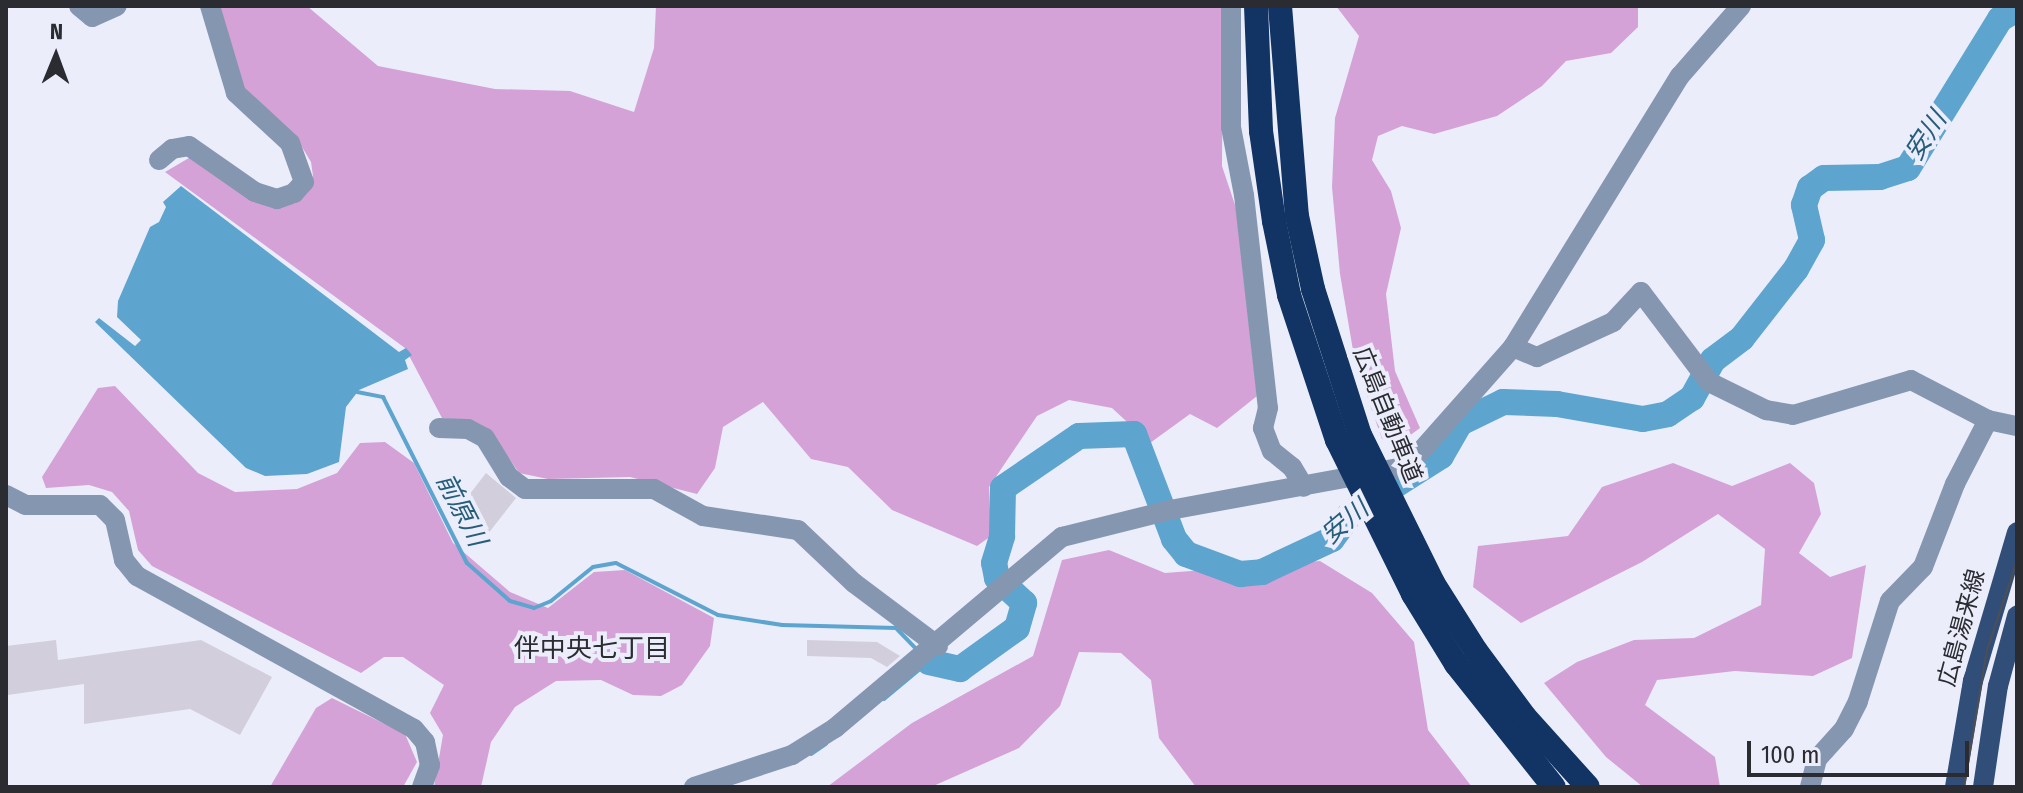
<!DOCTYPE html>
<meta charset="utf-8">
<style>
body{margin:0}
#map{position:relative;width:2023px;height:793px;overflow:hidden;background:#ebedfb;font-family:"Fira Sans Condensed","Noto Sans JP",sans-serif}
div>[style]{position:absolute}
.forest>*{inset:0;background:#d5a2d8}
.water>*{inset:0;background:#5da5ce}
.stream>*{height:4px;margin:-2px;padding:0 2px;transform-origin:2px;border-radius:2px;background:#5da5ce}
.river>*{height:26px;margin:-13px;padding:0 13px;transform-origin:13px;border-radius:13px;background:#5da5ce}
.building>*{inset:0;background:#d3cedb}
.minor>*{height:20px;margin:-10px;padding:0 10px;transform-origin:10px;border-radius:10px;background:#8597b0}
.major>*{height:20px;margin:-10px;padding:0 10px;transform-origin:10px;border-radius:10px;background:#314e79}
.highway>*{height:24px;margin:-12px;padding:0 12px;transform-origin:12px;border-radius:12px;background:#113464}
.tram>*{height:2px;margin:-1px;padding:0 1px;transform-origin:1px;border-radius:1px;background:#4e4f55}
span{translate:-50% -50%;white-space:nowrap;text-align:center;line-height:1.15;-webkit-text-stroke:8px #ebedfb;paint-order:stroke}
.street-label{font-size:24px;color:#2b2c31}
.water-label{font-size:26px;color:#265d7a;font-style:italic}
.neighbourhood-label{font-size:26px;color:#2b2c31}
.frame{position:absolute;inset:0;border:8px solid #2b2c31;pointer-events:none}
.north{position:absolute;left:16px;top:16px;width:80px;height:80px;-webkit-text-stroke:6px #ebedfb;paint-order:stroke;rotate:1deg;font-size:22px;font-weight:700;line-height:32px;text-align:center;color:#2b2c31}
.north::after{content:'';display:block;margin:auto;width:28px;height:36px;background:#2b2c31;clip-path:polygon(50% 0,100% 100%,50% 72%,0 100%)}
.scale{position:absolute;left:1747px;top:741px;width:222px;height:36px;box-sizing:border-box;border:4px solid #2b2c31;border-top:0;padding-left:10px;font-size:24px;line-height:28px;white-space:nowrap;color:#2b2c31;-webkit-text-stroke:6px #ebedfb;paint-order:stroke}
</style>
<div id="map">
<div class="forest">
<div style="clip-path:polygon(217px 6px,307px 6px,378px 66px,495px 89px,570px 91px,634px 112px,654px 48px,656px 6px,1223px 6px,1222px 166px,1236px 208px,1257px 396px,1217px 428px,1190px 414px,1150px 443px,1112px 408px,1069px 400px,1037px 416px,989px 487px,991px 536px,977px 546px,892px 510px,848px 467px,811px 459px,763px 402px,723px 427px,715px 468px,697px 494px,630px 477px,548px 479px,519px 473px,498px 442px,473px 422px,442px 418px,405px 348px,165px 172px,194px 155px,274px 207px,296px 203px,314px 183px,311px 162px,296px 137px,244px 87px)"></div>
<div style="clip-path:polygon(1336px 6px,1638px 6px,1638px 27px,1611px 53px,1566px 61px,1542px 86px,1497px 116px,1434px 134px,1402px 126px,1378px 136px,1372px 160px,1391px 191px,1401px 228px,1386px 294px,1395px 371px,1420px 428px,1401px 442px,1382px 439px,1355px 362px,1340px 274px,1332px 187px,1335px 118px,1359px 36px)"></div>
<div style="clip-path:polygon(115px 386px,198px 473px,235px 492px,297px 489px,337px 473px,360px 443px,385px 442px,414px 463px,453px 543px,510px 592px,548px 608px,594px 572px,625px 570px,714px 618px,710px 646px,682px 685px,661px 696px,633px 695px,601px 680px,556px 681px,515px 707px,491px 742px,481px 787px,434px 787px,443px 735px,430px 713px,444px 685px,403px 657px,384px 657px,361px 673px,152px 566px,138px 550px,129px 511px,112px 492px,89px 485px,46px 488px,42px 477px,98px 388px)"></div>
<div style="clip-path:polygon(1673px 463px,1732px 486px,1790px 463px,1814px 483px,1821px 514px,1799px 553px,1830px 577px,1866px 565px,1852px 658px,1813px 676px,1735px 671px,1657px 680px,1645px 705px,1715px 757px,1720px 787px,1643px 787px,1606px 757px,1544px 683px,1577px 662px,1634px 640px,1694px 638px,1761px 605px,1765px 549px,1718px 514px,1642px 562px,1521px 623px,1473px 587px,1478px 546px,1568px 536px,1602px 487px)"></div>
<div style="clip-path:polygon(1109px 550px,1165px 573px,1320px 561px,1372px 593px,1414px 642px,1428px 730px,1472px 787px,1196px 787px,1159px 738px,1151px 680px,1121px 653px,1079px 652px,1060px 706px,1019px 748px,931px 787px,827px 787px,912px 723px,1033px 656px,1062px 560px)"></div>
<div style="clip-path:polygon(332px 698px,405px 734px,417px 762px,403px 787px,270px 787px,316px 708px)"></div>
</div>
<div class="water">
<div style="clip-path:polygon(181px 186px,399px 352px,406px 348px,412px 355px,405px 360px,408px 369px,359px 390px,346px 407px,339px 462px,307px 474px,265px 476px,246px 468px,95px 322px,99px 318px,135px 346px,141px 340px,117px 317px,118px 301px,150px 227px,159px 222px,166px 207px,163px 202px)"></div>
</div>
<div class="stream">
<div style="left:352px;top:391px;width:32px;rotate:11deg"></div>
<div style="left:383px;top:397px;width:186px;rotate:63.2deg"></div>
<div style="left:467px;top:563px;width:57px;rotate:41.5deg"></div>
<div style="left:510px;top:601px;width:25px;rotate:16deg"></div>
<div style="left:534px;top:608px;width:18px;rotate:-22deg"></div>
<div style="left:551px;top:601px;width:54px;rotate:-39deg"></div>
<div style="left:593px;top:567px;width:23px;rotate:-10deg"></div>
<div style="left:616px;top:563px;width:114px;rotate:27deg"></div>
<div style="left:718px;top:615px;width:65px;rotate:8.9deg"></div>
<div style="left:782px;top:625px;width:114px;rotate:1.5deg"></div>
<div style="left:896px;top:628px;width:30px;rotate:46deg"></div>
<div style="left:884px;top:699px;width:55px;rotate:-39.8deg"></div>
<div style="left:811px;top:754px;width:18px;rotate:-34deg"></div>
</div>
<div class="river">
<div style="left:929px;top:662px;width:32px;rotate:13deg"></div>
<div style="left:960px;top:669px;width:70px;rotate:-35.7deg"></div>
<div style="left:1017px;top:628px;width:26px;rotate:-74deg"></div>
<div style="left:1024px;top:603px;width:37px;rotate:-137deg"></div>
<div style="left:997px;top:578px;width:15px;rotate:-101deg"></div>
<div style="left:994px;top:563px;width:28px;rotate:-73deg"></div>
<div style="left:1002px;top:536px;width:48px;rotate:-88.8deg"></div>
<div style="left:1003px;top:488px;width:92px;rotate:-34.4deg"></div>
<div style="left:1079px;top:436px;width:55px;rotate:-2.1deg"></div>
<div style="left:1134px;top:434px;width:112px;rotate:69.1deg"></div>
<div style="left:1174px;top:539px;width:19px;rotate:51deg"></div>
<div style="left:1186px;top:554px;width:58px;rotate:20.3deg"></div>
<div style="left:1240px;top:574px;width:22px;rotate:-5deg"></div>
<div style="left:1262px;top:572px;width:77px;rotate:-25.2deg"></div>
<div style="left:1332px;top:539px;width:31px;rotate:-54deg"></div>
<div style="left:1350px;top:514px;width:108px;rotate:-32.5deg"></div>
<div style="left:1441px;top:456px;width:38px;rotate:-60deg"></div>
<div style="left:1460px;top:423px;width:48px;rotate:-26deg"></div>
<div style="left:1503px;top:402px;width:54px;rotate:2.1deg"></div>
<div style="left:1557px;top:404px;width:87px;rotate:9.9deg"></div>
<div style="left:1643px;top:419px;width:25px;rotate:-11deg"></div>
<div style="left:1668px;top:414px;width:29px;rotate:-34deg"></div>
<div style="left:1692px;top:398px;width:43px;rotate:-61.1deg"></div>
<div style="left:1713px;top:360px;width:36px;rotate:-37deg"></div>
<div style="left:1742px;top:338px;width:88px;rotate:-52deg"></div>
<div style="left:1796px;top:269px;width:33px;rotate:-61deg"></div>
<div style="left:1812px;top:240px;width:36px;rotate:-103deg"></div>
<div style="left:1804px;top:205px;width:18px;rotate:-71deg"></div>
<div style="left:1810px;top:188px;width:17px;rotate:-36deg"></div>
<div style="left:1824px;top:178px;width:56px;rotate:-1deg"></div>
<div style="left:1880px;top:177px;width:29px;rotate:-18deg"></div>
<div style="left:1908px;top:168px;width:175px;rotate:-58.3deg"></div>
<div style="left:2000px;top:19px;width:20px;rotate:-30deg"></div>
</div>
<div class="building">
<div style="clip-path:polygon(486px 473px,516px 498px,480px 544px,461px 530px,471px 517px,459px 508px)"></div>
<div style="clip-path:polygon(56px 640px,58px 660px,201px 640px,272px 677px,240px 735px,190px 709px,84px 724px,84px 684px,8px 695px,6px 646px)"></div>
<div style="clip-path:polygon(807px 640px,877px 642px,900px 656px,887px 667px,871px 658px,807px 656px)"></div>
</div>
<div class="minor">
<div style="left:79px;top:6px;width:17px;rotate:40deg"></div>
<div style="left:92px;top:17px;width:27px;rotate:-24deg"></div>
<div style="left:1231px;top:6px;width:121px;rotate:90deg"></div>
<div style="left:1231px;top:127px;width:69px;rotate:79.2deg"></div>
<div style="left:1244px;top:195px;width:214px;rotate:83.6deg"></div>
<div style="left:1268px;top:408px;width:21px;rotate:104deg"></div>
<div style="left:1263px;top:428px;width:25px;rotate:69deg"></div>
<div style="left:1272px;top:451px;width:26px;rotate:39deg"></div>
<div style="left:1292px;top:467px;width:23px;rotate:59deg"></div>
<div style="left:159px;top:160px;width:17px;rotate:-40deg"></div>
<div style="left:172px;top:149px;width:17px;rotate:-10deg"></div>
<div style="left:189px;top:146px;width:80px;rotate:34.9deg"></div>
<div style="left:255px;top:192px;width:23px;rotate:18deg"></div>
<div style="left:277px;top:199px;width:18px;rotate:-19deg"></div>
<div style="left:294px;top:193px;width:15px;rotate:-48deg"></div>
<div style="left:304px;top:182px;width:41px;rotate:-109.7deg"></div>
<div style="left:290px;top:143px;width:74px;rotate:-137.2deg"></div>
<div style="left:236px;top:93px;width:91px;rotate:-106.6deg"></div>
<div style="left:1513px;top:347px;width:26px;rotate:23deg"></div>
<div style="left:1537px;top:357px;width:84px;rotate:-24.7deg"></div>
<div style="left:1613px;top:322px;width:41px;rotate:-47deg"></div>
<div style="left:1641px;top:292px;width:113px;rotate:52.9deg"></div>
<div style="left:1709px;top:382px;width:64px;rotate:26.2deg"></div>
<div style="left:1766px;top:410px;width:27px;rotate:10deg"></div>
<div style="left:1793px;top:415px;width:123px;rotate:-16.5deg"></div>
<div style="left:1911px;top:380px;width:87px;rotate:27.5deg"></div>
<div style="left:1988px;top:420px;width:30px;rotate:12deg"></div>
<div style="left:439px;top:428px;width:29px;rotate:2deg"></div>
<div style="left:468px;top:429px;width:19px;rotate:28deg"></div>
<div style="left:485px;top:438px;width:46px;rotate:58.4deg"></div>
<div style="left:509px;top:477px;width:20px;rotate:37deg"></div>
<div style="left:525px;top:489px;width:129px"></div>
<div style="left:654px;top:489px;width:56px;rotate:28.9deg"></div>
<div style="left:703px;top:516px;width:96px;rotate:8.4deg"></div>
<div style="left:798px;top:530px;width:77px;rotate:43.4deg"></div>
<div style="left:854px;top:583px;width:105px;rotate:36.9deg"></div>
<div style="left:6px;top:495px;width:22px;rotate:27deg"></div>
<div style="left:26px;top:505px;width:74px"></div>
<div style="left:100px;top:505px;width:21px;rotate:45deg"></div>
<div style="left:115px;top:520px;width:41px;rotate:77.3deg"></div>
<div style="left:124px;top:560px;width:21px;rotate:51deg"></div>
<div style="left:137px;top:576px;width:316px;rotate:28.9deg"></div>
<div style="left:414px;top:729px;width:17px;rotate:50deg"></div>
<div style="left:425px;top:742px;width:24px;rotate:78deg"></div>
<div style="left:430px;top:765px;width:23px;rotate:110deg"></div>
<div style="left:694px;top:787px;width:103px;rotate:-18.1deg"></div>
<div style="left:792px;top:755px;width:51px;rotate:-32.1deg"></div>
<div style="left:835px;top:728px;width:297px;rotate:-40.1deg"></div>
<div style="left:1062px;top:537px;width:111px;rotate:-14deg"></div>
<div style="left:1170px;top:510px;width:232px;rotate:-10.4deg"></div>
<div style="left:1398px;top:468px;width:18px;rotate:-29deg"></div>
<div style="left:1414px;top:459px;width:149px;rotate:-48.5deg"></div>
<div style="left:1513px;top:347px;width:318px;rotate:-58.4deg"></div>
<div style="left:1680px;top:76px;width:93px;rotate:-48.9deg"></div>
<div style="left:1810px;top:787px;width:29px;rotate:-76deg"></div>
<div style="left:1817px;top:759px;width:40px;rotate:-48deg"></div>
<div style="left:1844px;top:729px;width:31px;rotate:-63deg"></div>
<div style="left:1858px;top:701px;width:105px;rotate:-72.3deg"></div>
<div style="left:1890px;top:601px;width:47px;rotate:-45.9deg"></div>
<div style="left:1923px;top:567px;width:89px;rotate:-68.9deg"></div>
<div style="left:1955px;top:484px;width:72px;rotate:-62.7deg"></div>
</div>
<div class="major">
<div style="left:1955px;top:787px;width:108px;rotate:-80.4deg"></div>
<div style="left:1973px;top:681px;width:155px;rotate:-73.5deg"></div>
<div style="left:1983px;top:787px;width:102px;rotate:-81.6deg"></div>
<div style="left:1998px;top:686px;width:73px;rotate:-74.8deg"></div>
</div>
<div class="highway">
<div style="left:1256px;top:6px;width:125px;rotate:87.7deg"></div>
<div style="left:1261px;top:131px;width:91px;rotate:81.8deg"></div>
<div style="left:1274px;top:221px;width:76px;rotate:78.5deg"></div>
<div style="left:1289px;top:295px;width:153px;rotate:71.7deg"></div>
<div style="left:1337px;top:440px;width:172px;rotate:63.7deg"></div>
<div style="left:1413px;top:594px;width:82px;rotate:58.4deg"></div>
<div style="left:1456px;top:664px;width:157px;rotate:51.5deg"></div>
<div style="left:1280px;top:6px;width:211px;rotate:85.4deg"></div>
<div style="left:1297px;top:216px;width:75px;rotate:77.6deg"></div>
<div style="left:1313px;top:289px;width:153px;rotate:72.2deg"></div>
<div style="left:1360px;top:435px;width:165px;rotate:63.7deg"></div>
<div style="left:1433px;top:583px;width:80px;rotate:57.7deg"></div>
<div style="left:1476px;top:651px;width:82px;rotate:53.4deg"></div>
<div style="left:1525px;top:717px;width:94px;rotate:48deg"></div>
</div>
<div class="tram">
<div style="left:1964px;top:787px;width:139px;rotate:-80.5deg"></div>
<div style="left:1987px;top:650px;width:94px;rotate:-71.4deg"></div>
</div>
<div class="street-label">
<span style="left:1387px;top:415px;rotate:68deg">広島自動車道</span>
<span style="left:1962px;top:628px;rotate:-75deg">広島湯来線</span>
</div>
<div class="water-label">
<span style="left:1926px;top:136px;rotate:-57deg">安川</span>
<span style="left:461px;top:510px;rotate:63deg">前原川</span>
<span style="left:1345px;top:522px;rotate:-40deg">安川</span>
</div>
<div class="neighbourhood-label">
<span style="left:592px;top:649px">伴中央七丁目</span>
</div>
<div class="frame"></div>
<div class="north">N</div>
<div class="scale">100 m</div>
</div>
